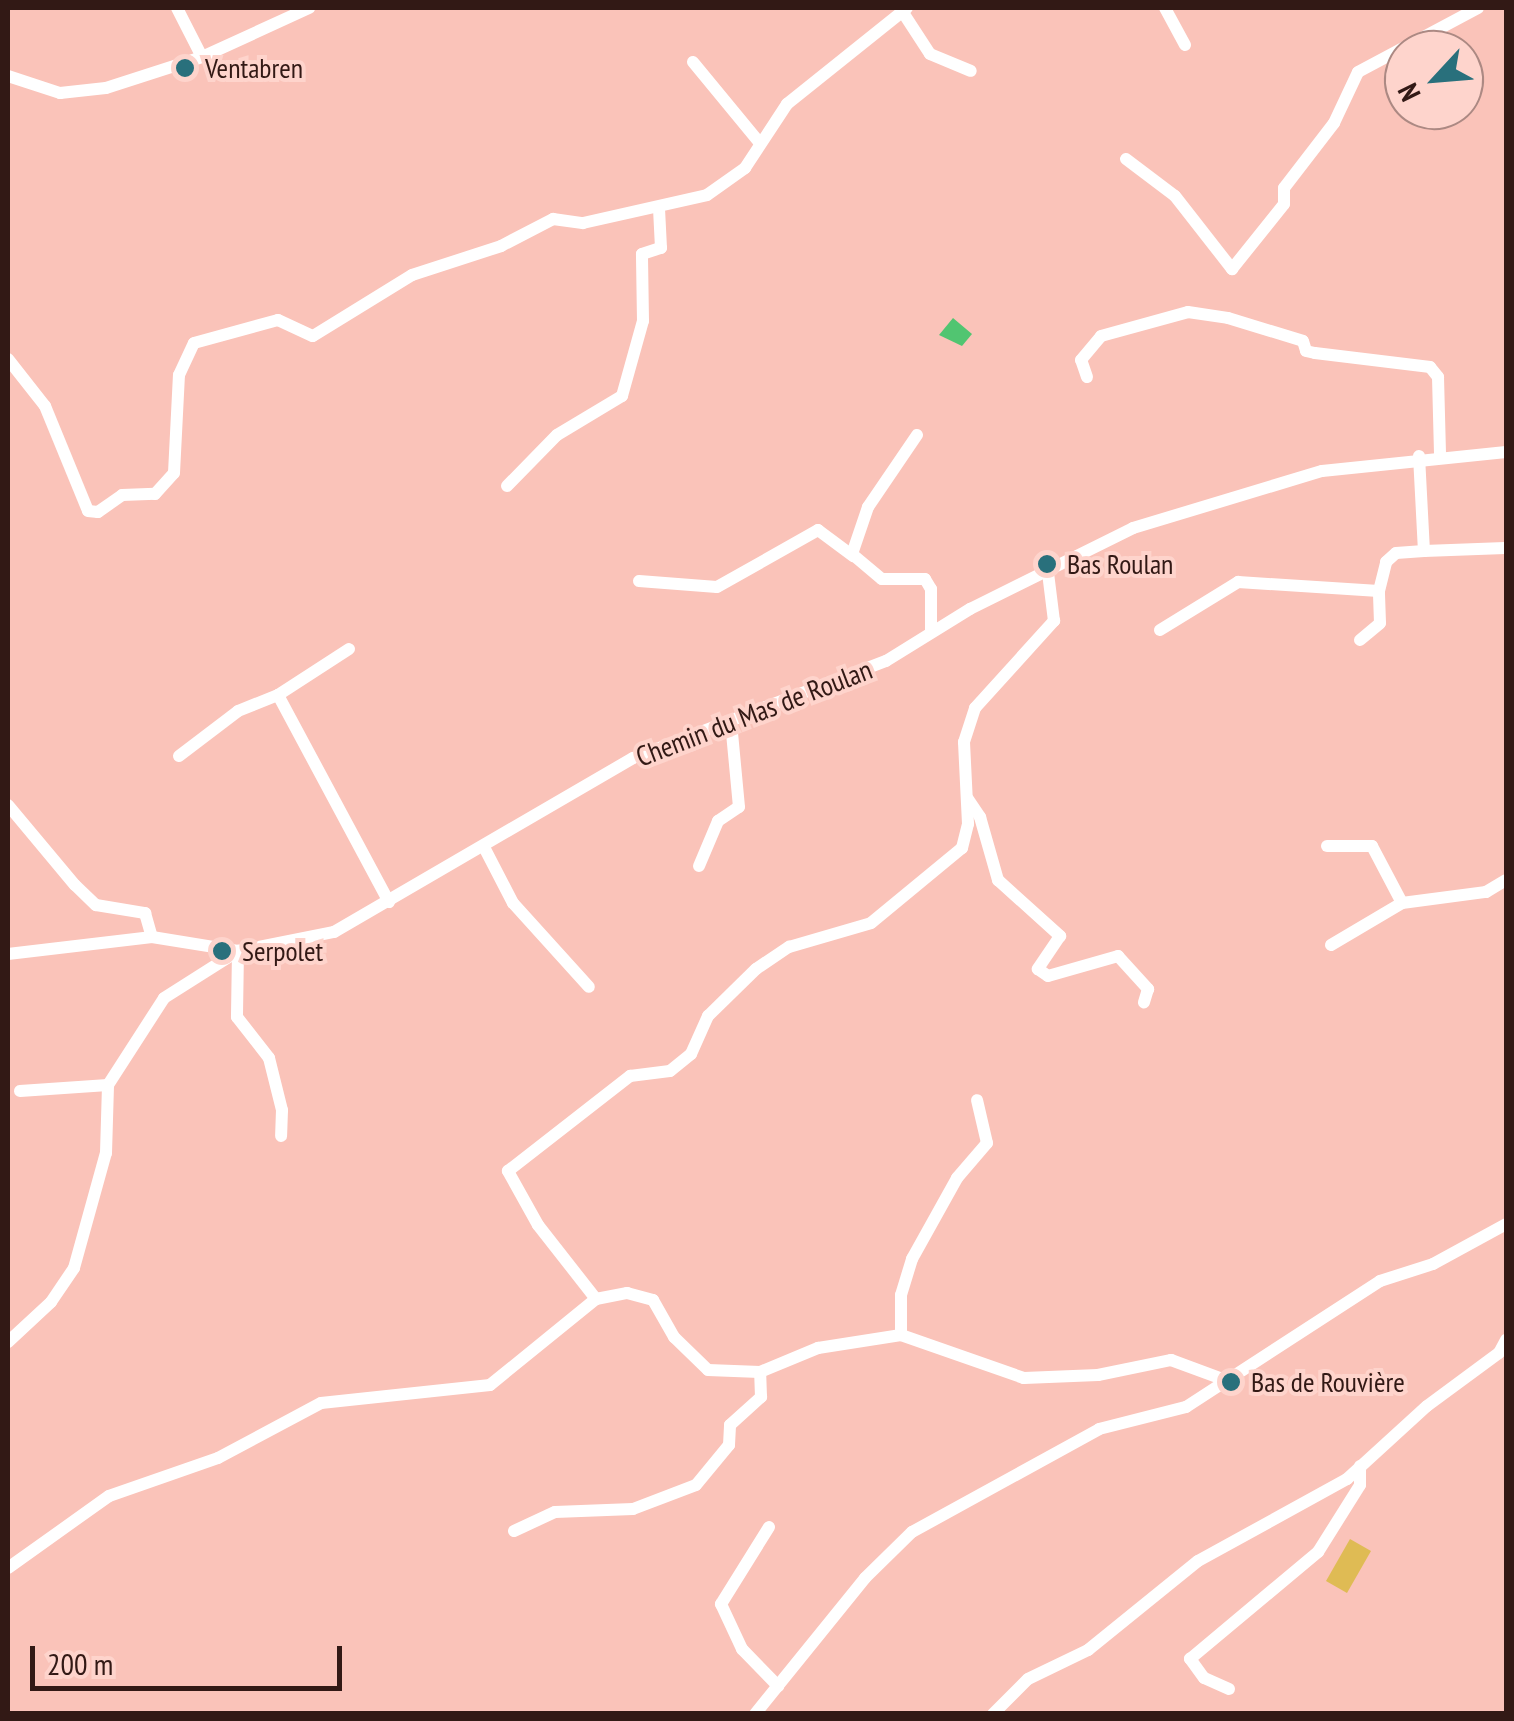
<!DOCTYPE html>
<meta charset="utf-8">
<style>
body{margin:0}
#map{position:relative;width:1514px;height:1721px;overflow:hidden;background:#fac3b9;font-family:"PT Sans Narrow",sans-serif}
div>[style]{position:absolute}
.green>*{inset:0;background:#dfbb54}
.water>*{inset:0;background:#51c571}
.street>*{height:12px;margin:-6px;padding:0 6px;transform-origin:6px;border-radius:6px;background:#fff}
.dots>*{width:28px;height:28px;translate:-50% -50%;box-sizing:border-box;border:5px solid #fed4cc;border-radius:50%}
span{translate:-50% -50%;white-space:nowrap;text-align:center;line-height:1.15;-webkit-text-stroke:8px #fed4cc;paint-order:stroke}
.poi-label{font-size:28px;color:#321915}
.left{translate:0 -50%;text-align:left}
.street-label{font-size:28px;color:#321915}
.frame{position:absolute;inset:0;border:10px solid #321915;pointer-events:none}
.north{position:absolute;left:1384px;top:30px;width:100px;height:100px;box-sizing:border-box;background:#fed4cc;border:2px solid #ac8983;border-radius:50%;rotate:244deg;font-size:28px;font-weight:700;line-height:40px;text-align:center;color:#321915}
.north::after{content:'';display:block;margin:auto;width:35px;height:45px;background:#29707c;clip-path:polygon(50% 0,100% 100%,50% 72%,0 100%)}
.scale{position:absolute;left:30px;top:1646px;width:312px;height:45px;box-sizing:border-box;border:5px solid #321915;border-top:0;padding-left:12px;font-size:30px;line-height:35px;white-space:nowrap;color:#321915;-webkit-text-stroke:8px #fed4cc;paint-order:stroke}
</style>
<div id="map">
<div class="green">
<div style="clip-path:polygon(1350px 1539px,1371px 1551px,1347px 1593px,1326px 1581px)"></div>
</div>
<div class="water">
<div style="clip-path:polygon(953px 318px,972px 334px,962px 346px,939px 335px)"></div>
</div>
<div class="street">
<div style="left:177px;top:8px;width:55px;rotate:63deg"></div>
<div style="left:1165px;top:8px;width:42px;rotate:61.6deg"></div>
<div style="left:902px;top:11px;width:51px;rotate:56.9deg"></div>
<div style="left:930px;top:54px;width:44px;rotate:22.5deg"></div>
<div style="left:693px;top:62px;width:104px;rotate:50.5deg"></div>
<div style="left:8px;top:76px;width:55px;rotate:18.1deg"></div>
<div style="left:60px;top:93px;width:46px;rotate:-6.2deg"></div>
<div style="left:106px;top:88px;width:101px;rotate:-17.9deg"></div>
<div style="left:202px;top:57px;width:118px;rotate:-24.6deg"></div>
<div style="left:1126px;top:159px;width:61px;rotate:37.1deg"></div>
<div style="left:1175px;top:196px;width:93px;rotate:52deg"></div>
<div style="left:1232px;top:269px;width:83px;rotate:-51.3deg"></div>
<div style="left:1284px;top:204px;width:16px;rotate:-90deg"></div>
<div style="left:1284px;top:188px;width:82px;rotate:-52.4deg"></div>
<div style="left:1334px;top:123px;width:56px;rotate:-64.8deg"></div>
<div style="left:1358px;top:72px;width:136px;rotate:-28.1deg"></div>
<div style="left:8px;top:359px;width:60px;rotate:51.8deg"></div>
<div style="left:45px;top:406px;width:113px;rotate:67.7deg"></div>
<div style="left:88px;top:511px;width:10px;rotate:6deg"></div>
<div style="left:98px;top:512px;width:29px;rotate:-35deg"></div>
<div style="left:122px;top:495px;width:33px;rotate:-2deg"></div>
<div style="left:155px;top:494px;width:28px;rotate:-48deg"></div>
<div style="left:174px;top:473px;width:98px;rotate:-87.1deg"></div>
<div style="left:179px;top:375px;width:35px;rotate:-65deg"></div>
<div style="left:194px;top:343px;width:87px;rotate:-15.3deg"></div>
<div style="left:278px;top:320px;width:38px;rotate:25deg"></div>
<div style="left:313px;top:336px;width:116px;rotate:-31.6deg"></div>
<div style="left:412px;top:275px;width:94px;rotate:-18deg"></div>
<div style="left:501px;top:246px;width:59px;rotate:-27.4deg"></div>
<div style="left:553px;top:219px;width:30px;rotate:8deg"></div>
<div style="left:583px;top:223px;width:127px;rotate:-12.7deg"></div>
<div style="left:707px;top:195px;width:47px;rotate:-35.4deg"></div>
<div style="left:745px;top:168px;width:77px;rotate:-56.7deg"></div>
<div style="left:787px;top:104px;width:154px;rotate:-38.7deg"></div>
<div style="left:1087px;top:377px;width:18px;rotate:-109deg"></div>
<div style="left:1081px;top:360px;width:31px;rotate:-50deg"></div>
<div style="left:1101px;top:336px;width:90px;rotate:-15.4deg"></div>
<div style="left:1188px;top:312px;width:40px;rotate:8.5deg"></div>
<div style="left:1228px;top:318px;width:78px;rotate:17deg"></div>
<div style="left:1303px;top:341px;width:10px;rotate:73deg"></div>
<div style="left:1306px;top:351px;width:9px;rotate:13deg"></div>
<div style="left:1315px;top:353px;width:116px;rotate:6.9deg"></div>
<div style="left:1430px;top:367px;width:13px;rotate:51deg"></div>
<div style="left:1438px;top:377px;width:77px;rotate:88.5deg"></div>
<div style="left:917px;top:435px;width:87px;rotate:124.2deg"></div>
<div style="left:868px;top:507px;width:50px;rotate:108.8deg"></div>
<div style="left:852px;top:554px;width:39px;rotate:40deg"></div>
<div style="left:882px;top:579px;width:43px"></div>
<div style="left:925px;top:579px;width:12px;rotate:59deg"></div>
<div style="left:931px;top:589px;width:42px;rotate:90deg"></div>
<div style="left:1419px;top:456px;width:95px;rotate:87deg"></div>
<div style="left:1424px;top:551px;width:81px;rotate:-2.1deg"></div>
<div style="left:507px;top:486px;width:71px;rotate:-45.6deg"></div>
<div style="left:557px;top:435px;width:76px;rotate:-31deg"></div>
<div style="left:622px;top:396px;width:78px;rotate:-74.4deg"></div>
<div style="left:643px;top:321px;width:67px;rotate:-90.9deg"></div>
<div style="left:642px;top:254px;width:20px;rotate:-18deg"></div>
<div style="left:661px;top:248px;width:40px;rotate:-92.9deg"></div>
<div style="left:639px;top:581px;width:78px;rotate:4.4deg"></div>
<div style="left:717px;top:587px;width:116px;rotate:-29.4deg"></div>
<div style="left:818px;top:530px;width:44px;rotate:36.6deg"></div>
<div style="left:1160px;top:630px;width:92px;rotate:-31.6deg"></div>
<div style="left:1238px;top:582px;width:141px;rotate:3.7deg"></div>
<div style="left:1379px;top:591px;width:30px;rotate:-76deg"></div>
<div style="left:1386px;top:562px;width:13px;rotate:-42deg"></div>
<div style="left:1396px;top:553px;width:28px;rotate:-4deg"></div>
<div style="left:1360px;top:640px;width:26px;rotate:-40deg"></div>
<div style="left:1380px;top:623px;width:32px;rotate:-92deg"></div>
<div style="left:349px;top:649px;width:85px;rotate:147.1deg"></div>
<div style="left:278px;top:695px;width:235px;rotate:61.8deg"></div>
<div style="left:179px;top:756px;width:74px;rotate:-37.3deg"></div>
<div style="left:238px;top:711px;width:43px;rotate:-21.8deg"></div>
<div style="left:968px;top:799px;width:22px;rotate:56deg"></div>
<div style="left:980px;top:817px;width:66px;rotate:74.1deg"></div>
<div style="left:998px;top:880px;width:84px;rotate:42.1deg"></div>
<div style="left:1060px;top:936px;width:40px;rotate:124deg"></div>
<div style="left:1038px;top:969px;width:12px;rotate:35deg"></div>
<div style="left:1048px;top:976px;width:73px;rotate:-15.9deg"></div>
<div style="left:1118px;top:956px;width:45px;rotate:47.7deg"></div>
<div style="left:1148px;top:989px;width:14px;rotate:107deg"></div>
<div style="left:8px;top:805px;width:104px;rotate:50.1deg"></div>
<div style="left:75px;top:885px;width:29px;rotate:44deg"></div>
<div style="left:96px;top:905px;width:50px;rotate:9.3deg"></div>
<div style="left:145px;top:913px;width:25px;rotate:74deg"></div>
<div style="left:1327px;top:846px;width:45px"></div>
<div style="left:1372px;top:846px;width:64px;rotate:62.2deg"></div>
<div style="left:1402px;top:903px;width:85px;rotate:-7.5deg"></div>
<div style="left:1486px;top:892px;width:23px;rotate:-31deg"></div>
<div style="left:485px;top:849px;width:61px;rotate:62.6deg"></div>
<div style="left:513px;top:903px;width:113px;rotate:47.9deg"></div>
<div style="left:699px;top:866px;width:49px;rotate:-67.1deg"></div>
<div style="left:718px;top:821px;width:25px;rotate:-34deg"></div>
<div style="left:739px;top:807px;width:84px;rotate:-95.4deg"></div>
<div style="left:1331px;top:945px;width:82px;rotate:-30.6deg"></div>
<div style="left:238px;top:951px;width:66px;rotate:90.9deg"></div>
<div style="left:237px;top:1017px;width:52px;rotate:52deg"></div>
<div style="left:269px;top:1058px;width:54px;rotate:76deg"></div>
<div style="left:282px;top:1110px;width:26px;rotate:92deg"></div>
<div style="left:8px;top:954px;width:145px;rotate:-6.7deg"></div>
<div style="left:152px;top:937px;width:87px;rotate:9.2deg"></div>
<div style="left:238px;top:951px;width:98px;rotate:-11.2deg"></div>
<div style="left:334px;top:932px;width:346px;rotate:-30.2deg"></div>
<div style="left:633px;top:758px;width:271px;rotate:-21deg"></div>
<div style="left:886px;top:661px;width:99px;rotate:-31.8deg"></div>
<div style="left:970px;top:609px;width:182px;rotate:-26.4deg"></div>
<div style="left:1133px;top:528px;width:197px;rotate:-16.8deg"></div>
<div style="left:1322px;top:471px;width:185px;rotate:-5.9deg"></div>
<div style="left:20px;top:1091px;width:88px;rotate:-3.9deg"></div>
<div style="left:596px;top:1299px;width:94px;rotate:-128.1deg"></div>
<div style="left:538px;top:1225px;width:62px;rotate:-119.1deg"></div>
<div style="left:508px;top:1171px;width:155px;rotate:-37.9deg"></div>
<div style="left:630px;top:1076px;width:40px;rotate:-7.1deg"></div>
<div style="left:670px;top:1071px;width:27px;rotate:-39deg"></div>
<div style="left:691px;top:1054px;width:42px;rotate:-65.9deg"></div>
<div style="left:708px;top:1016px;width:67px;rotate:-44.4deg"></div>
<div style="left:756px;top:969px;width:40px;rotate:-34deg"></div>
<div style="left:789px;top:947px;width:85px;rotate:-16.3deg"></div>
<div style="left:871px;top:923px;width:118px;rotate:-39.5deg"></div>
<div style="left:962px;top:848px;width:25px;rotate:-76deg"></div>
<div style="left:968px;top:824px;width:82px;rotate:-92.8deg"></div>
<div style="left:964px;top:742px;width:36px;rotate:-72deg"></div>
<div style="left:975px;top:708px;width:118px;rotate:-47.8deg"></div>
<div style="left:1054px;top:621px;width:48px;rotate:-97.1deg"></div>
<div style="left:901px;top:1335px;width:40px;rotate:-90deg"></div>
<div style="left:901px;top:1295px;width:38px;rotate:-73deg"></div>
<div style="left:912px;top:1259px;width:93px;rotate:-60.9deg"></div>
<div style="left:957px;top:1178px;width:46px;rotate:-49.4deg"></div>
<div style="left:987px;top:1143px;width:44px;rotate:-103.1deg"></div>
<div style="left:8px;top:1342px;width:59px;rotate:-42.9deg"></div>
<div style="left:51px;top:1302px;width:41px;rotate:-55.9deg"></div>
<div style="left:74px;top:1268px;width:119px;rotate:-74.5deg"></div>
<div style="left:106px;top:1153px;width:68px;rotate:-88.3deg"></div>
<div style="left:108px;top:1085px;width:103px;rotate:-57.2deg"></div>
<div style="left:164px;top:998px;width:88px;rotate:-32.4deg"></div>
<div style="left:769px;top:1527px;width:91px;rotate:121.9deg"></div>
<div style="left:721px;top:1604px;width:50px;rotate:65deg"></div>
<div style="left:742px;top:1649px;width:52px;rotate:45.8deg"></div>
<div style="left:514px;top:1531px;width:45px;rotate:-24.9deg"></div>
<div style="left:555px;top:1512px;width:78px;rotate:-2.2deg"></div>
<div style="left:633px;top:1509px;width:67px;rotate:-20.9deg"></div>
<div style="left:696px;top:1485px;width:52px;rotate:-50.5deg"></div>
<div style="left:729px;top:1445px;width:20px;rotate:-87deg"></div>
<div style="left:730px;top:1425px;width:42px;rotate:-42.1deg"></div>
<div style="left:761px;top:1397px;width:25px;rotate:-92deg"></div>
<div style="left:8px;top:1568px;width:124px;rotate:-35.5deg"></div>
<div style="left:109px;top:1496px;width:115px;rotate:-19.2deg"></div>
<div style="left:218px;top:1458px;width:117px;rotate:-28.1deg"></div>
<div style="left:321px;top:1403px;width:170px;rotate:-6.1deg"></div>
<div style="left:490px;top:1385px;width:136px;rotate:-39.1deg"></div>
<div style="left:596px;top:1299px;width:32px;rotate:-11deg"></div>
<div style="left:627px;top:1293px;width:27px;rotate:15deg"></div>
<div style="left:653px;top:1300px;width:43px;rotate:60.4deg"></div>
<div style="left:674px;top:1337px;width:47px;rotate:44.1deg"></div>
<div style="left:708px;top:1370px;width:52px;rotate:2.2deg"></div>
<div style="left:760px;top:1372px;width:63px;rotate:-22.5deg"></div>
<div style="left:818px;top:1348px;width:84px;rotate:-8.9deg"></div>
<div style="left:901px;top:1335px;width:130px;rotate:19.3deg"></div>
<div style="left:1024px;top:1378px;width:74px;rotate:-2.3deg"></div>
<div style="left:1098px;top:1375px;width:75px;rotate:-11.6deg"></div>
<div style="left:1171px;top:1360px;width:61px;rotate:20.2deg"></div>
<div style="left:1229px;top:1689px;width:27px;rotate:-156deg"></div>
<div style="left:1204px;top:1678px;width:24px;rotate:-126deg"></div>
<div style="left:1190px;top:1659px;width:167px;rotate:-39.9deg"></div>
<div style="left:1318px;top:1552px;width:79px;rotate:-57.9deg"></div>
<div style="left:1360px;top:1485px;width:19px;rotate:-90deg"></div>
<div style="left:755px;top:1714px;width:175px;rotate:-51deg"></div>
<div style="left:865px;top:1578px;width:66px;rotate:-44.4deg"></div>
<div style="left:912px;top:1532px;width:213px;rotate:-28.8deg"></div>
<div style="left:1099px;top:1429px;width:90px;rotate:-14.2deg"></div>
<div style="left:1186px;top:1407px;width:231px;rotate:-33deg"></div>
<div style="left:1380px;top:1281px;width:56px;rotate:-17.8deg"></div>
<div style="left:1433px;top:1264px;width:83px;rotate:-28.7deg"></div>
<div style="left:993px;top:1714px;width:49px;rotate:-45deg"></div>
<div style="left:1028px;top:1679px;width:67px;rotate:-25.8deg"></div>
<div style="left:1088px;top:1650px;width:141px;rotate:-39deg"></div>
<div style="left:1198px;top:1561px;width:170px;rotate:-28.8deg"></div>
<div style="left:1347px;top:1479px;width:108px;rotate:-42.4deg"></div>
<div style="left:1427px;top:1406px;width:89px;rotate:-36.4deg"></div>
<div style="left:1499px;top:1353px;width:15px;rotate:-62deg"></div>
</div>
<div class="dots">
<div style="left:185px;top:68px;background:#29707c"></div>
<div style="left:1047px;top:564px;background:#29707c"></div>
<div style="left:222px;top:951px;background:#29707c"></div>
<div style="left:1231px;top:1382px;background:#29707c"></div>
</div>
<div class="poi-label">
<span class="left" style="left:205px;top:68px">Ventabren</span>
<span class="left" style="left:1067px;top:564px">Bas Roulan</span>
<span class="left" style="left:242px;top:951px">Serpolet</span>
<span class="left" style="left:1251px;top:1382px">Bas de Rouvière</span>
</div>
<div class="street-label">
<span style="left:754px;top:713px;rotate:-21deg">Chemin du Mas de Roulan</span>
</div>
<div class="frame"></div>
<div class="north">N</div>
<div class="scale">200 m</div>
</div>
